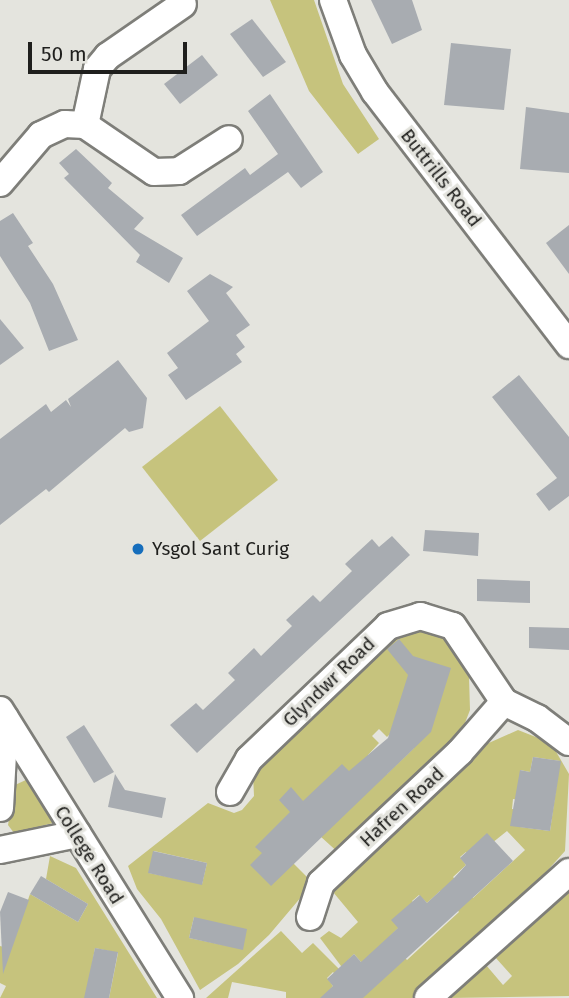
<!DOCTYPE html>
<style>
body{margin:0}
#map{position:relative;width:569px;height:998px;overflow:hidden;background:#e4e4de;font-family:"Fira Sans",sans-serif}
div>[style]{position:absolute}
.green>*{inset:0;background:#c6c37d}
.building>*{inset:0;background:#a8acb1}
.roads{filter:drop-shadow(2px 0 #7e7e79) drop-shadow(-2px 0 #7e7e79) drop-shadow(0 2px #7e7e79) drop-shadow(0 -2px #7e7e79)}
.minor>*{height:26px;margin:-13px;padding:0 13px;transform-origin:13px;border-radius:13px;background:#fff}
.dots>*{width:19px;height:19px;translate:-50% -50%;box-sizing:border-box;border:4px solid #e4e4de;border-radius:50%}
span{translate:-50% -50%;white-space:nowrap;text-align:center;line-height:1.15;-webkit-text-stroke:6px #e4e4de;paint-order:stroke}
.street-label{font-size:19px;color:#1f1f1d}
.poi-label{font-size:19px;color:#1f1f1d}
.left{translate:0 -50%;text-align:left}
.scale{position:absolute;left:28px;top:42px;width:159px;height:32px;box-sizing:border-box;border:4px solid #1f1f1d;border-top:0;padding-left:9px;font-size:21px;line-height:24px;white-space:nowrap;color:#1f1f1d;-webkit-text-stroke:5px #e4e4de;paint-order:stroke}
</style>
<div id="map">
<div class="green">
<div style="clip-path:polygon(270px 0,314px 0,343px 84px,379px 139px,358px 154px,309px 91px)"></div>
<div style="clip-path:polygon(220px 406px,278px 480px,200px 541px,142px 467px)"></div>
<div style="clip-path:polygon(evenodd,430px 628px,451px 641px,469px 676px,470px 710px,458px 741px,341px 855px,320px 836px,256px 847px,293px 863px,313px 883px,269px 935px,238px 964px,200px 990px,161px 919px,137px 889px,128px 866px,208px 803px,234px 813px,242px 810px,254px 796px,253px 774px,391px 633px,430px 628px,379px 729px,387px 737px,395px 729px,414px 748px,387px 774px,368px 755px,379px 743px,372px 736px,379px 729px,430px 628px,154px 851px,207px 863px,202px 884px,149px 873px,154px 851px,430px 628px,194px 917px,243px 949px,189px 938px,194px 917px)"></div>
<div style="clip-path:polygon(evenodd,518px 730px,551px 743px,569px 774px,565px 851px,520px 901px,412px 998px,362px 998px,361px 962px,354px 954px,348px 960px,347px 974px,320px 938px,329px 931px,341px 938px,358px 922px,333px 892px,341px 885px,339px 878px,482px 746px,518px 730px,533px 757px,560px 761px,550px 831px,520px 827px,522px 810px,512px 809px,513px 799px,525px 801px,520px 770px,530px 772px,533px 757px,518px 730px,507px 831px,525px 850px,473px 898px,453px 877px,466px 865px,460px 857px,466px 852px,472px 859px,507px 831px,518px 730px,440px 891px,459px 912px,407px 960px,387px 939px,418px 909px,412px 901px,419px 895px,427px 903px,440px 891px)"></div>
<div style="clip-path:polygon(28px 779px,53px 823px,14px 833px,8px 825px,15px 785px)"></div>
<div style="clip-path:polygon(50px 856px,76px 868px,157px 998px,109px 998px,118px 953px,95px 948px,86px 998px,0 998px,6px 986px,0 983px,0 946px,11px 949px,30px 894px,78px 922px,88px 904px,46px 879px)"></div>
<div style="clip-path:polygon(569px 890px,569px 996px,449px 998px,486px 965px,503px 985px,512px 976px,495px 957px)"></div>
<div style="clip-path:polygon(281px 931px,302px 953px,313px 943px,345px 975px,340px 980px,333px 972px,327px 978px,333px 986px,323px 998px,286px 998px,286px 992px,232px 982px,228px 998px,206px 998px)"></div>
</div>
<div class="building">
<div style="clip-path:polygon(371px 0,412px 0,422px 30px,392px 44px)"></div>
<div style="clip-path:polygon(252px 19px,286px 62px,263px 77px,230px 34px)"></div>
<div style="clip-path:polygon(451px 43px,511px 49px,504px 110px,444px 105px)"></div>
<div style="clip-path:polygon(202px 55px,218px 75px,180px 104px,164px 84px)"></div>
<div style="clip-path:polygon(270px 94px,323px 172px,301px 188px,288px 172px,197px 236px,181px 215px,245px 168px,250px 175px,278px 154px,248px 111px)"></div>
<div style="clip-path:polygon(526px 107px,569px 113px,569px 173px,520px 169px)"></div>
<div style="clip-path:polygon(76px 149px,112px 183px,108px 188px,144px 218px,134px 229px,183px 258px,169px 283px,136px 262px,140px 255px,64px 178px,69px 174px,59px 163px)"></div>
<div style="clip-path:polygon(13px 213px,33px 243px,28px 246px,53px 284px,78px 340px,49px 351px,30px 303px,0 256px,0 221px)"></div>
<div style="clip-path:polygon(569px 225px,569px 274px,546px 243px)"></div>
<div style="clip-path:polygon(210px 274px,233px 287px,226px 293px,250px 325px,236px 335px,245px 347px,236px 354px,242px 362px,186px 400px,168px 375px,178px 368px,167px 353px,209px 321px,187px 291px)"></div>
<div style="clip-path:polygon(0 319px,24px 348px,0 365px)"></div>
<div style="clip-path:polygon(118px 360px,147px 398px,143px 428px,129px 432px,125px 428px,49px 492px,46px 489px,0 525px,0 439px,46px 404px,51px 412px,66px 400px,71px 407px,68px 399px)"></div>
<div style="clip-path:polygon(519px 375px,569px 437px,569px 496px,549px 511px,536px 494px,557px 478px,492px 397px)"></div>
<div style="clip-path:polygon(425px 530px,479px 533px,478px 556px,423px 551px)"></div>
<div style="clip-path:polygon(392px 536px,410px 555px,197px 753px,170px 725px,196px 703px,203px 710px,235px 680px,228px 673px,254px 648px,261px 656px,292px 626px,286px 620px,313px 595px,320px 602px,352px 571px,345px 564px,372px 539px,379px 547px)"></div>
<div style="clip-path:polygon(477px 579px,530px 581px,530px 603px,477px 601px)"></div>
<div style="clip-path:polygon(529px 627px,569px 628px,569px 650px,529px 648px)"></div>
<div style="clip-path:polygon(399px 639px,413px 656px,451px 668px,431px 732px,271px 886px,250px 865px,262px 853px,255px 847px,290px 812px,279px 800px,291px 787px,303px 801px,342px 764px,349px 771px,388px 738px,408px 675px,387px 649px)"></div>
<div style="clip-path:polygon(84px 725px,114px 772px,94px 783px,66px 737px)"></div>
<div style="clip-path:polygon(533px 757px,561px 761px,550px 831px,510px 826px,520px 770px,530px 772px)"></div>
<div style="clip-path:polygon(115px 774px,125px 790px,166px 798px,162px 818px,108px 807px)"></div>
<div style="clip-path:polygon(487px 833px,513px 861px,363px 998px,320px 998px,333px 986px,327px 979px,354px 954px,361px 962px,398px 928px,391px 920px,420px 895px,427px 903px,454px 878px,466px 865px,460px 858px)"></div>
<div style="clip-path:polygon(153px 851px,207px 863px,202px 885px,148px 873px)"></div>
<div style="clip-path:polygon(41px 876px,88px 904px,78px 922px,30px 894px)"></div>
<div style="clip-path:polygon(8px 892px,29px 900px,3px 974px,0 912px)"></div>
<div style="clip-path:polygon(194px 917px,247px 929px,243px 950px,189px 938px)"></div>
<div style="clip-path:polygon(95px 948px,118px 952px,109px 998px,84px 998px)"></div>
</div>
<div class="roads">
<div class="minor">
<div style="left:333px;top:0;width:59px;rotate:70deg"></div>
<div style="left:353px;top:55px;width:43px;rotate:59.3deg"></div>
<div style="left:375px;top:92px;width:319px;rotate:52.5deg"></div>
<div style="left:85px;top:125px;width:83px;rotate:34.3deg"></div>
<div style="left:154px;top:172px;width:25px;rotate:-2deg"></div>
<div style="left:179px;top:171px;width:59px;rotate:-32.6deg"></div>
<div style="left:0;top:183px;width:63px;rotate:-49.5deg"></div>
<div style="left:41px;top:135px;width:26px;rotate:-25deg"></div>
<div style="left:65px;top:124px;width:20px;rotate:3deg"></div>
<div style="left:85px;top:125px;width:57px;rotate:-77.9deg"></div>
<div style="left:97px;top:69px;width:17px;rotate:-50deg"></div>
<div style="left:108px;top:56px;width:91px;rotate:-34.7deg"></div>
<div style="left:0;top:710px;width:340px;rotate:58deg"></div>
<div style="left:230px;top:792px;width:38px;rotate:-60deg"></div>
<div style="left:249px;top:759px;width:192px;rotate:-43.7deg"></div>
<div style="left:388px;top:626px;width:34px;rotate:-17deg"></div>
<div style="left:420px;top:616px;width:34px;rotate:17deg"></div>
<div style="left:453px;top:626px;width:92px;rotate:56.1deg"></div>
<div style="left:504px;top:702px;width:37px;rotate:26deg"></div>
<div style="left:537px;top:718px;width:40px;rotate:37deg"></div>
<div style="left:0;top:808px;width:90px;rotate:-86.8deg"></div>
<div style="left:0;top:850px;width:79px;rotate:-11.7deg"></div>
<div style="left:310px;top:917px;width:36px;rotate:-72deg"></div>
<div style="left:321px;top:883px;width:191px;rotate:-43.3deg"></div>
<div style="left:460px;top:752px;width:67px;rotate:-48.7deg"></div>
<div style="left:428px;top:998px;width:189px;rotate:-41.8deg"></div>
</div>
</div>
<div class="dots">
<div style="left:138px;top:549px;background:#166ebc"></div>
</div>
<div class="street-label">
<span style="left:441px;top:178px;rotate:52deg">Buttrills Road</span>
<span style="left:329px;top:682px;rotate:-44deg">Glyndwr Road</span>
<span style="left:402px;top:807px;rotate:-43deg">Hafren Road</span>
<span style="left:89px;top:855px;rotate:58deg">College Road</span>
</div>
<div class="poi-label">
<span class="left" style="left:152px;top:549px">Ysgol Sant Curig</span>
</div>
<div class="scale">50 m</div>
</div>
